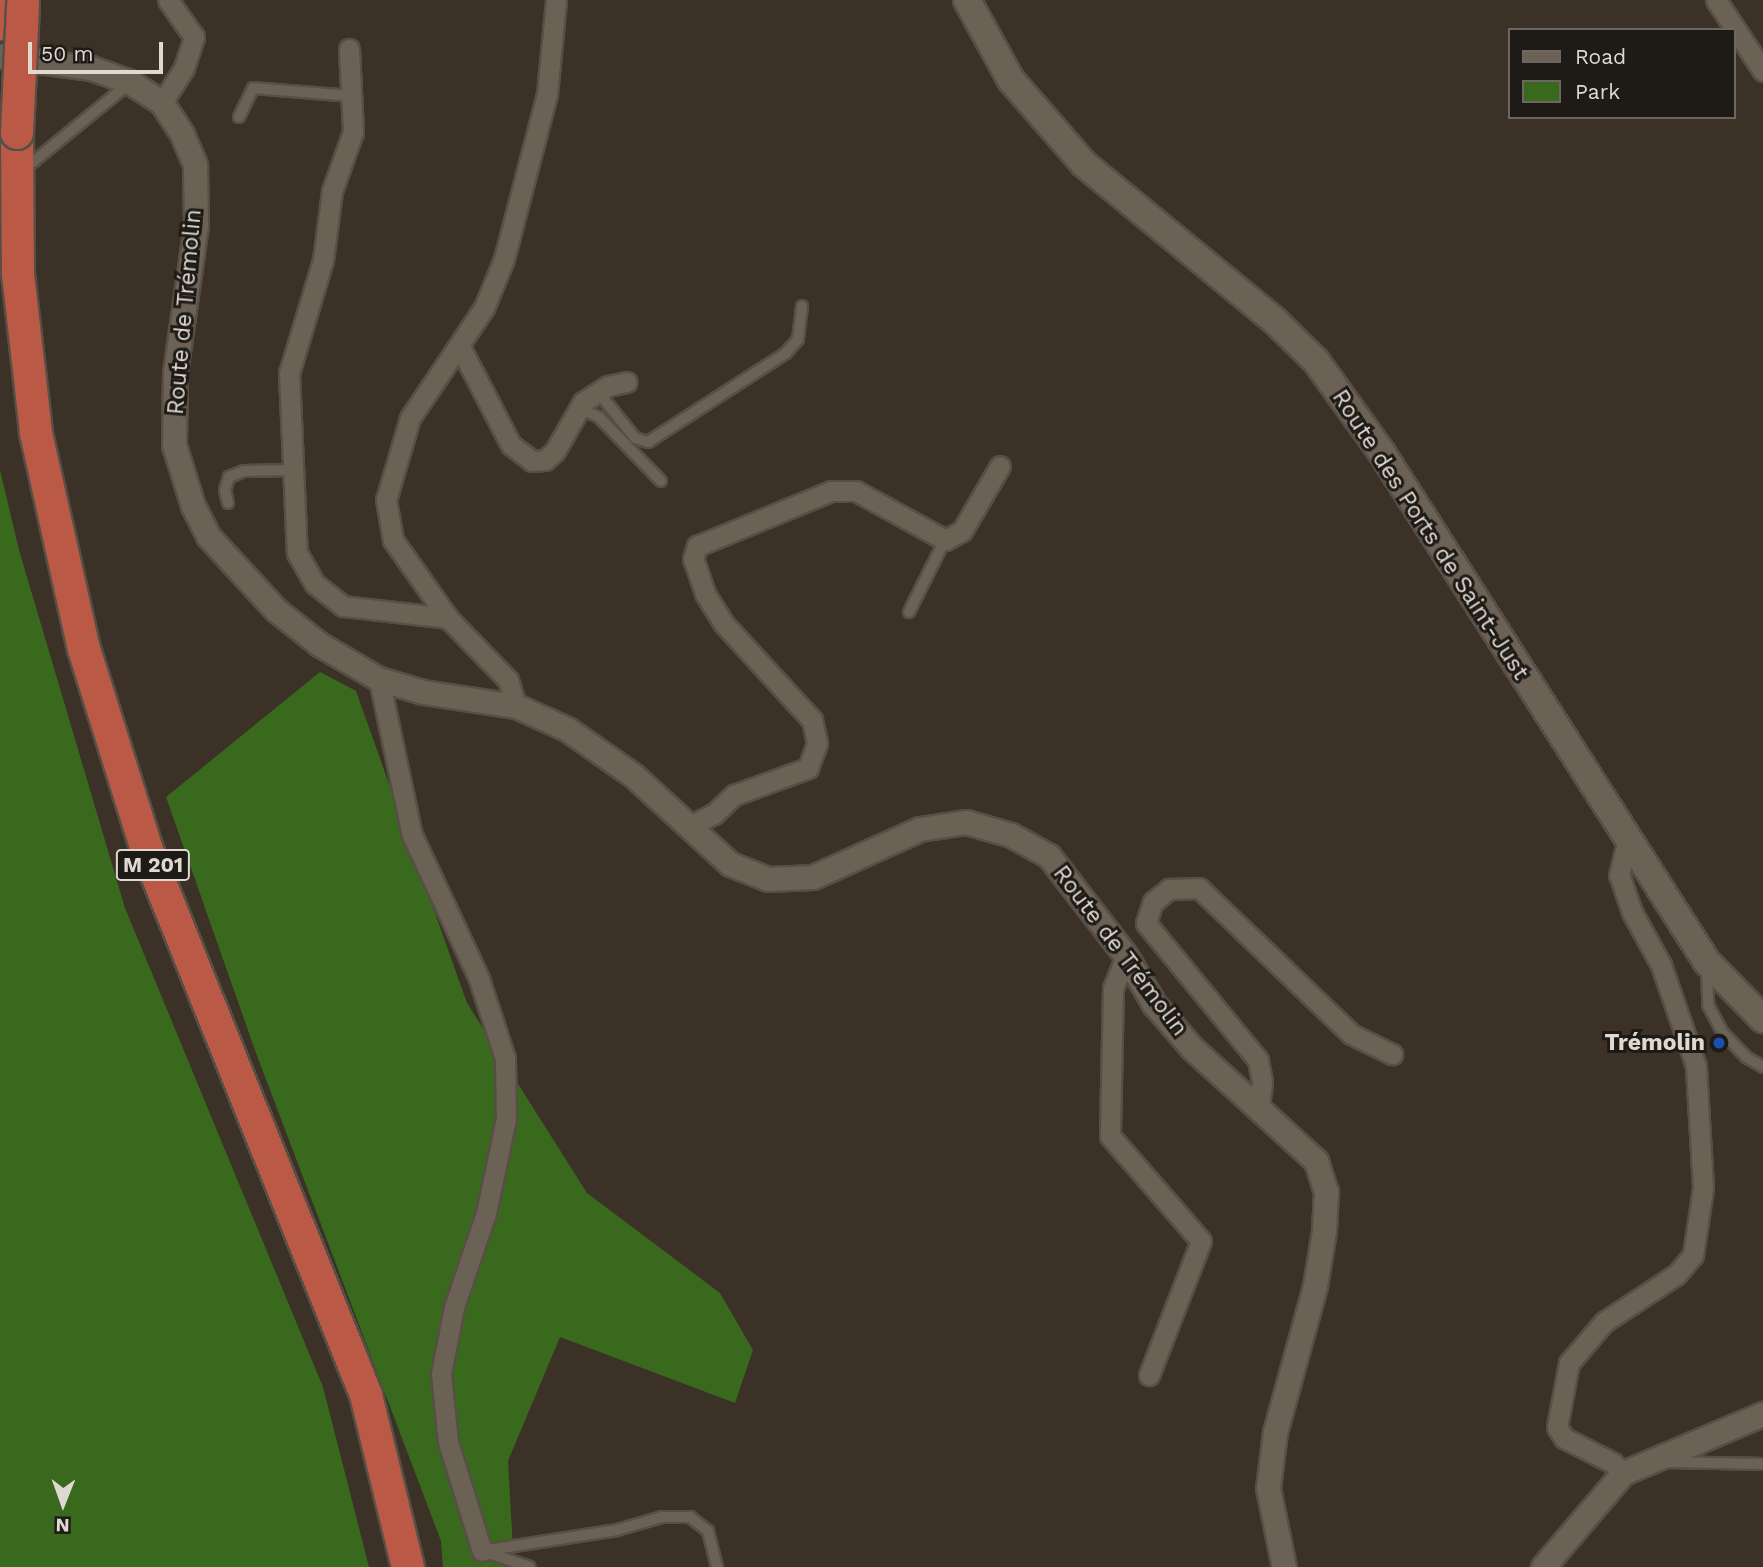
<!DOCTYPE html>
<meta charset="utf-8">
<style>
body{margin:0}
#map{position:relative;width:1763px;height:1567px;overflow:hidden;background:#3b3126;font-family:"Work Sans",sans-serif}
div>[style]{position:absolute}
.green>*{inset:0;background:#38691c}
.roads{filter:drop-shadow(2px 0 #574f45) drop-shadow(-2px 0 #574f45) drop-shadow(0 2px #574f45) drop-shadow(0 -2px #574f45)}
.service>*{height:10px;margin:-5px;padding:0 5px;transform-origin:5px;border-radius:5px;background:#6c6155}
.minor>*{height:19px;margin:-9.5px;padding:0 9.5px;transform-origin:9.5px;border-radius:9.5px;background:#6c6155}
.tertiary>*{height:23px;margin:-11.5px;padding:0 11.5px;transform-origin:11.5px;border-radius:11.5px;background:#6c6155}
.secondary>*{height:26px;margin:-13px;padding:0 13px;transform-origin:13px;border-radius:13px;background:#6c6155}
.trunk>*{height:32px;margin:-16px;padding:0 16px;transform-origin:16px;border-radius:16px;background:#ba5a46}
.bridges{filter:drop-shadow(2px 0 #574f45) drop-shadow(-2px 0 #574f45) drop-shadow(0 2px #574f45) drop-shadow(0 -2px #574f45)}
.trunk-bridge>*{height:32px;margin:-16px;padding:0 16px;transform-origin:16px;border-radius:16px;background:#ba5a46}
.dots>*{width:19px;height:19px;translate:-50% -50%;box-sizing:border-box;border:4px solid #1e1a15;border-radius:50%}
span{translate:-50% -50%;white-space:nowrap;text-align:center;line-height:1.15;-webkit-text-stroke:6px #1e1a15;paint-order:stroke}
.shield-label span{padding:2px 5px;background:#1e1a15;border:2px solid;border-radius:5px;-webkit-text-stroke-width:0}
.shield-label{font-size:21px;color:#dfd9d2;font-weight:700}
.street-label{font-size:23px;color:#dfd9d2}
.poi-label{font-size:23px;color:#dfd9d2;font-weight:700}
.right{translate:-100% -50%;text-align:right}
.legend{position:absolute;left:1508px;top:28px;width:228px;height:91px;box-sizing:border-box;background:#1e1a15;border:2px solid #6b6661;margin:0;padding:9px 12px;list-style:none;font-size:21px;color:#dfd9d2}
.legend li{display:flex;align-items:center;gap:14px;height:35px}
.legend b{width:35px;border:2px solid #6b6661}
.north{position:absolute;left:28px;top:1469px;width:70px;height:70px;-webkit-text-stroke:5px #1e1a15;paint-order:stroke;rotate:181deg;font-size:19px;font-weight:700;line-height:28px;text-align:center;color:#dfd9d2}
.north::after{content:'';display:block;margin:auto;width:24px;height:32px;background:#dfd9d2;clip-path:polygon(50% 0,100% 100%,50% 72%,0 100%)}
.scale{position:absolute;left:28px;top:42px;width:135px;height:32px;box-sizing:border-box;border:4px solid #dfd9d2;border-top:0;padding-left:9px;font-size:21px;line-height:24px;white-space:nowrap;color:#dfd9d2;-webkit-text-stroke:5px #1e1a15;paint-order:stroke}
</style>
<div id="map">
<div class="green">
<div style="clip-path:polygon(0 470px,19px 550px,125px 908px,323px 1387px,369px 1567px,0 1567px)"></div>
<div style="clip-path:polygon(320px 672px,356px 691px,467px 1003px,587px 1193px,720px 1293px,753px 1350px,735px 1403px,560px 1337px,508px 1461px,514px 1567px,443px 1567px,441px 1541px,256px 1053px,166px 797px)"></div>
</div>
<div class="roads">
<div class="service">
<div style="left:239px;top:117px;width:32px;rotate:-64deg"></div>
<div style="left:253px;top:88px;width:99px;rotate:4.6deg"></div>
<div style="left:23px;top:164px;width:10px;rotate:-11deg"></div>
<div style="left:33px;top:162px;width:125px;rotate:-39.2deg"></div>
<div style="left:598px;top:392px;width:59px;rotate:51.2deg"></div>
<div style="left:635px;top:438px;width:14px;rotate:17deg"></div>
<div style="left:648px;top:442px;width:164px;rotate:-32.8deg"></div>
<div style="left:786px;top:353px;width:18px;rotate:-49deg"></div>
<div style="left:798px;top:339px;width:33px;rotate:-83deg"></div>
<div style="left:578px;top:408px;width:23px;rotate:23deg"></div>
<div style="left:599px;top:417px;width:89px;rotate:45.9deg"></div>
<div style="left:228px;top:503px;width:13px;rotate:-103deg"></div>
<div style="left:225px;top:490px;width:14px;rotate:-73deg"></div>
<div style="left:229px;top:477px;width:16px;rotate:-22deg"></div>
<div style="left:244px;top:471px;width:49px;rotate:-1.2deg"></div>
<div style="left:909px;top:612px;width:80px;rotate:-63.4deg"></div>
<div style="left:1707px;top:969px;width:36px;rotate:88deg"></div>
<div style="left:1708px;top:1005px;width:32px;rotate:62deg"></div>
<div style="left:1723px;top:1033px;width:33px;rotate:46deg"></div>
<div style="left:1746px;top:1057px;width:20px;rotate:30deg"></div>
<div style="left:1666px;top:1462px;width:97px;rotate:1.2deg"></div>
<div style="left:482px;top:1551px;width:137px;rotate:-8.8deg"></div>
<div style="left:617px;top:1530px;width:47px;rotate:-16.1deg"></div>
<div style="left:662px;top:1517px;width:28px"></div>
<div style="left:690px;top:1517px;width:23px;rotate:38deg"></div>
<div style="left:708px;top:1531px;width:37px;rotate:76deg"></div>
<div style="left:485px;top:1552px;width:47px;rotate:18.4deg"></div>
</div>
<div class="minor">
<div style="left:1716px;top:0;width:85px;rotate:56.5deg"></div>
<div style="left:349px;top:49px;width:83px;rotate:87.2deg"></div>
<div style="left:353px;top:132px;width:63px;rotate:109.6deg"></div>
<div style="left:332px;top:191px;width:70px;rotate:97.4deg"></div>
<div style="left:323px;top:260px;width:118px;rotate:106.7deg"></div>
<div style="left:289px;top:373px;width:180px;rotate:87.5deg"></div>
<div style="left:297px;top:553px;width:36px;rotate:60deg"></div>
<div style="left:315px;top:584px;width:36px;rotate:38deg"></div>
<div style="left:343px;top:606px;width:106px;rotate:6.5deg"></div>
<div style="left:162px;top:103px;width:41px;rotate:-57.8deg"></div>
<div style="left:184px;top:68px;width:33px;rotate:-72deg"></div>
<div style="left:194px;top:37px;width:45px;rotate:-125.1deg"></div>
<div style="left:460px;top:347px;width:110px;rotate:62.5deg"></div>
<div style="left:511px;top:445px;width:26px;rotate:37deg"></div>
<div style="left:532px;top:461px;width:13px;rotate:-4deg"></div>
<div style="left:545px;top:460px;width:13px;rotate:-42deg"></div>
<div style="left:555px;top:451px;width:56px;rotate:-60.3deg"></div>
<div style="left:583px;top:402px;width:30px;rotate:-33deg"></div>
<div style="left:608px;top:386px;width:19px;rotate:-12deg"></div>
<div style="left:379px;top:679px;width:159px;rotate:78.1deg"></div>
<div style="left:412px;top:835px;width:159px;rotate:65deg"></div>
<div style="left:479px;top:979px;width:83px;rotate:71.8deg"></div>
<div style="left:505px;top:1058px;width:61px;rotate:89.1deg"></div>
<div style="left:506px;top:1119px;width:96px;rotate:102deg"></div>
<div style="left:486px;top:1213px;width:99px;rotate:108.8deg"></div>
<div style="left:454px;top:1307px;width:68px;rotate:101deg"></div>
<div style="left:441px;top:1374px;width:68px;rotate:84.1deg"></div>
<div style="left:448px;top:1442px;width:114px;rotate:72.7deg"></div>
<div style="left:516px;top:706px;width:27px;rotate:-107deg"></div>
<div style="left:508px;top:680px;width:86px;rotate:-134.1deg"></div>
<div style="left:448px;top:618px;width:95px;rotate:-125.2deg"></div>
<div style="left:393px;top:540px;width:41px;rotate:-99.9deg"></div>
<div style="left:386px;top:500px;width:85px;rotate:-73.7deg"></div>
<div style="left:410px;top:418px;width:133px;rotate:-56.1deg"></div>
<div style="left:484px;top:308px;width:53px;rotate:-67.8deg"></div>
<div style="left:504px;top:259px;width:171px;rotate:-75.4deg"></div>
<div style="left:547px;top:94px;width:94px;rotate:-84.5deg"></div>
<div style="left:688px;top:827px;width:29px;rotate:-27deg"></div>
<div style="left:714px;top:814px;width:28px;rotate:-44deg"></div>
<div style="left:734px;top:795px;width:79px;rotate:-20deg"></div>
<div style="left:808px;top:768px;width:27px;rotate:-70deg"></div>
<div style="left:817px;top:743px;width:24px;rotate:-102deg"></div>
<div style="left:812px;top:720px;width:130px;rotate:-132.5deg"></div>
<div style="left:724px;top:624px;width:36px;rotate:-122deg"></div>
<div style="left:705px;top:593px;width:36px;rotate:-109deg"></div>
<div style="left:693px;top:559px;width:14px;rotate:-73deg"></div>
<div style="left:697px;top:546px;width:145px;rotate:-22.3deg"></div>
<div style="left:831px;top:491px;width:25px"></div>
<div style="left:856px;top:491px;width:102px;rotate:28.8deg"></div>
<div style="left:945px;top:540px;width:19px;rotate:-28deg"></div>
<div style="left:962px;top:531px;width:75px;rotate:-59.7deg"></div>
<div style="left:1126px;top:956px;width:35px;rotate:112deg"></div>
<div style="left:1113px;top:989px;width:147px;rotate:91.2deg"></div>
<div style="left:1110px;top:1136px;width:139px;rotate:49.1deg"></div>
<div style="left:1201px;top:1241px;width:144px;rotate:111.2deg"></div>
<div style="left:1259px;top:1107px;width:26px;rotate:-83deg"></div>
<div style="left:1262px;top:1081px;width:21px;rotate:-101deg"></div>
<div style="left:1258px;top:1060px;width:177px;rotate:-129.3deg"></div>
<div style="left:1146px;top:923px;width:22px;rotate:-72deg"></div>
<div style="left:1153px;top:902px;width:21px;rotate:-39deg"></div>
<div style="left:1169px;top:889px;width:30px;rotate:-2deg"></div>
<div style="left:1199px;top:888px;width:211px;rotate:43.8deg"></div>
<div style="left:1351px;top:1034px;width:46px;rotate:26deg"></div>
<div style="left:1623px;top:1473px;width:14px;rotate:-135deg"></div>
<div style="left:1613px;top:1463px;width:55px;rotate:-153deg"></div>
<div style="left:1564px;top:1438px;width:13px;rotate:-122deg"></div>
<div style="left:1557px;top:1427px;width:65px;rotate:-79.4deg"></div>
<div style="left:1569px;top:1363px;width:54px;rotate:-49.5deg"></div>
<div style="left:1604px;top:1322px;width:87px;rotate:-33.3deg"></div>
<div style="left:1677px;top:1274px;width:25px;rotate:-50deg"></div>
<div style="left:1693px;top:1255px;width:68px;rotate:-81.5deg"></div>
<div style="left:1703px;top:1188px;width:122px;rotate:-93.3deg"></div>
<div style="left:1696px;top:1066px;width:107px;rotate:-109.1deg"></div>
<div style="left:1661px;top:965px;width:60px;rotate:-118.7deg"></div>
<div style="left:1632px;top:912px;width:39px;rotate:-109deg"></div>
<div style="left:1619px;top:875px;width:36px;rotate:-76deg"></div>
</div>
<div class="tertiary">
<div style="left:0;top:56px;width:92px;rotate:7.5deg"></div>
<div style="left:91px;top:68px;width:41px;rotate:19.7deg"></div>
<div style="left:130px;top:82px;width:38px;rotate:33deg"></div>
<div style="left:162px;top:103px;width:37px;rotate:57deg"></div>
<div style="left:182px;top:134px;width:34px;rotate:67deg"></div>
<div style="left:195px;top:165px;width:60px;rotate:89deg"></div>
<div style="left:196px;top:225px;width:149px;rotate:98.1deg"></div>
<div style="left:175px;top:373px;width:72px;rotate:90.8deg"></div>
<div style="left:174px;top:445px;width:64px;rotate:72.7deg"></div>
<div style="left:193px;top:506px;width:34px;rotate:63deg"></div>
<div style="left:208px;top:536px;width:100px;rotate:47.4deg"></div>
<div style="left:276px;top:610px;width:55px;rotate:38.3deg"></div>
<div style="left:319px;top:644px;width:69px;rotate:30.3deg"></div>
<div style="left:379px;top:679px;width:46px;rotate:16.5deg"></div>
<div style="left:423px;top:692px;width:94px;rotate:8.6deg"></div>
<div style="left:516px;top:706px;width:56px;rotate:24.3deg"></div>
<div style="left:567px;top:729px;width:82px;rotate:35deg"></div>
<div style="left:634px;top:776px;width:130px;rotate:42.5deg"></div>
<div style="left:730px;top:864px;width:41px;rotate:21.5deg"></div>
<div style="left:768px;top:879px;width:45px;rotate:-2.5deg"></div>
<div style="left:813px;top:877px;width:117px;rotate:-24.2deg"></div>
<div style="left:920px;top:829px;width:47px;rotate:-8.7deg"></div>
<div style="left:966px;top:822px;width:47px;rotate:16.1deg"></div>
<div style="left:1011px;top:835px;width:43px;rotate:28.9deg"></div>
<div style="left:1049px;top:856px;width:126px;rotate:52.4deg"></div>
<div style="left:1126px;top:956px;width:56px;rotate:59.7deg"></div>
<div style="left:1154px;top:1004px;width:58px;rotate:49.2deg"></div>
<div style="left:1192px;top:1048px;width:168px;rotate:42.3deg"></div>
<div style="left:1316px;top:1161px;width:33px;rotate:72deg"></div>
<div style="left:1326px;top:1192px;width:39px;rotate:93deg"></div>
<div style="left:1324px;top:1231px;width:56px;rotate:99.3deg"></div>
<div style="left:1315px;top:1286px;width:151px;rotate:105.3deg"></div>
<div style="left:1275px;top:1432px;width:56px;rotate:97.1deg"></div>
<div style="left:1268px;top:1488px;width:81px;rotate:78.6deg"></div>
<div style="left:1543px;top:1567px;width:123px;rotate:-49.6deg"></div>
<div style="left:1623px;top:1473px;width:152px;rotate:-22.9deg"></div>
</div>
<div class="secondary">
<div style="left:967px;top:0;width:91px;rotate:61.2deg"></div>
<div style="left:1011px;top:80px;width:111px;rotate:49deg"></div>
<div style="left:1084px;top:164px;width:246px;rotate:39.4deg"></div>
<div style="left:1274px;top:320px;width:59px;rotate:44.3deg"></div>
<div style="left:1316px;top:361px;width:113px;rotate:54.3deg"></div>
<div style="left:1382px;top:453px;width:604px;rotate:57.44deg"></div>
<div style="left:1707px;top:962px;width:80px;rotate:45.5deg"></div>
</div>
<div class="trunk">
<div style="left:0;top:24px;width:24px;rotate:-83deg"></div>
<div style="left:17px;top:133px;width:141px;rotate:89.6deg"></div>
<div style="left:18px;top:274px;width:160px;rotate:83.5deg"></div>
<div style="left:36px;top:433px;width:221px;rotate:77.5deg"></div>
<div style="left:84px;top:649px;width:211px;rotate:72.6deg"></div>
<div style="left:147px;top:850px;width:587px;rotate:68.11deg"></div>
<div style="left:366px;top:1395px;width:177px;rotate:76.3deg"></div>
</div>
</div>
<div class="bridges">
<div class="trunk-bridge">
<div style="left:17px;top:133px;width:129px;rotate:-87.3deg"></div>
</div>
</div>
<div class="dots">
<div style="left:1719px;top:1043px;background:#1a4fb4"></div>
</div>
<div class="shield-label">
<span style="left:153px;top:865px">M 201</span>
</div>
<div class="street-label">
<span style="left:185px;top:312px;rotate:-85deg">Route de Trémolin</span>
<span style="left:1430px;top:535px;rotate:57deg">Route des Ports de Saint-Just</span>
<span style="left:1120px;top:951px;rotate:53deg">Route de Trémolin</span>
</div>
<div class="poi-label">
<span class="right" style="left:1705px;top:1043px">Trémolin</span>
</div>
<ul class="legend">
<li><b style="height:9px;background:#6c6155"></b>Road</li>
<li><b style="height:19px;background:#38691c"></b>Park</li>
</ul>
<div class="north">N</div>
<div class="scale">50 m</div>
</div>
